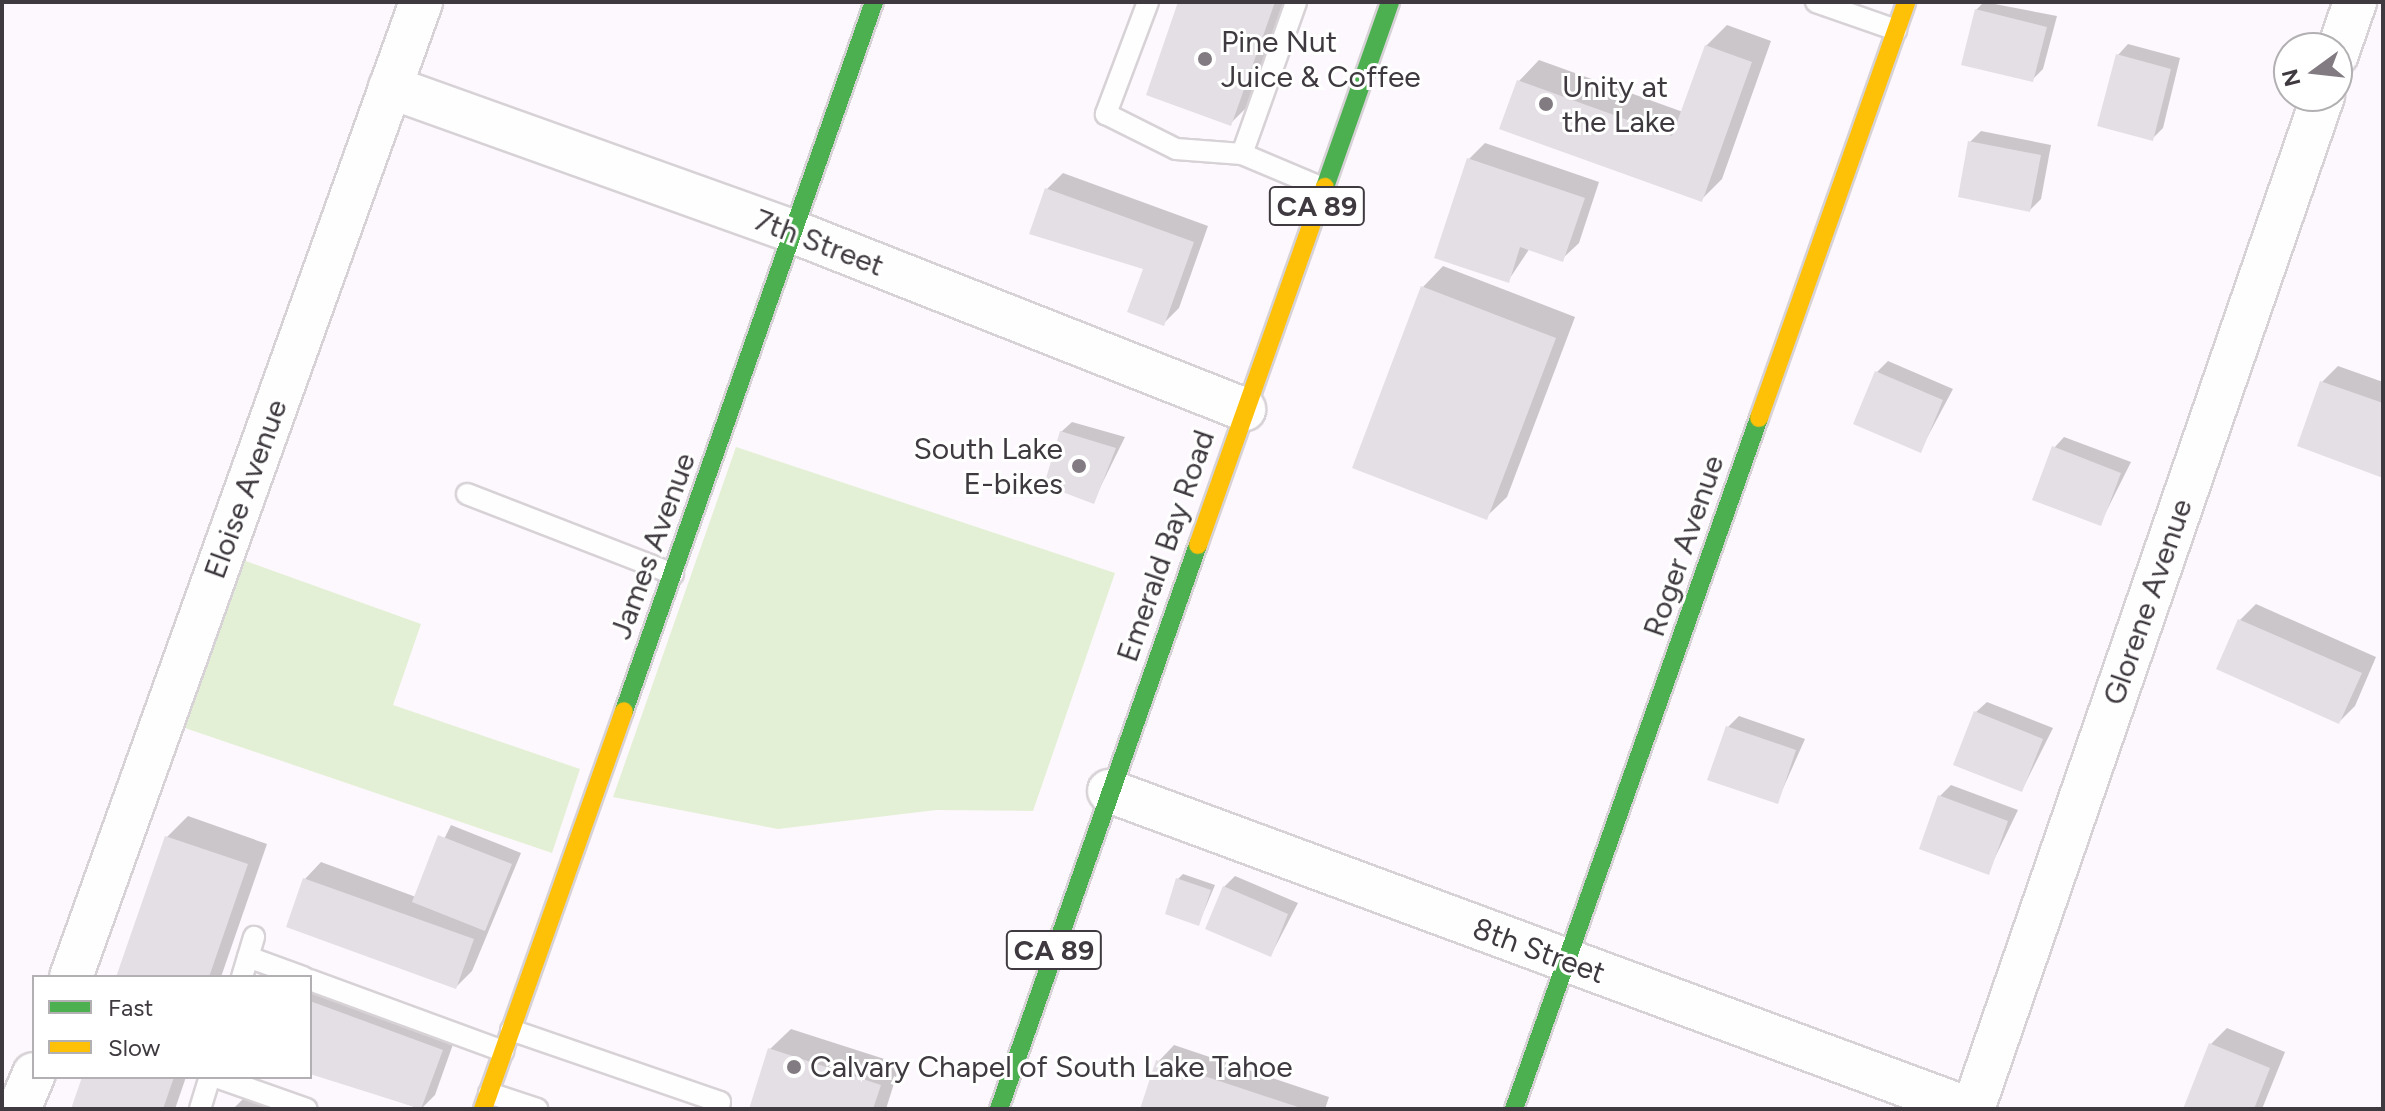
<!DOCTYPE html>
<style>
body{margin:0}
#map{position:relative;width:2385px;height:1111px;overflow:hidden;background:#fdf8fd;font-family:Figtree,sans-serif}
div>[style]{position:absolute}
.green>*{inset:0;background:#e4f0d5}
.shadow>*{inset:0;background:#0003}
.building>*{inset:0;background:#e4dfe4}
.roads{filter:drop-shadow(2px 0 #d7d2d6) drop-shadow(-2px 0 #d7d2d6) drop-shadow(0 2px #d7d2d6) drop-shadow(0 -2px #d7d2d6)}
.lane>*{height:20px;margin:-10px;padding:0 10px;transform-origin:10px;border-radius:10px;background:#fffeff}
.street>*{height:42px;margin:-21px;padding:0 21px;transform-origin:21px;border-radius:21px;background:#fffeff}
.fast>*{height:18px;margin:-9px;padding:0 9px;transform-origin:9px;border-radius:9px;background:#4caf50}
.slow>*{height:18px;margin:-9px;padding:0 9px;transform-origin:9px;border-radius:9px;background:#ffc107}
.dots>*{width:22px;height:22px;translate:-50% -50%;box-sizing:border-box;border:4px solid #fff;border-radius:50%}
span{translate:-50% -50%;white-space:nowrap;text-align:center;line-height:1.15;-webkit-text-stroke:6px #fff;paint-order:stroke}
.shield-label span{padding:2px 6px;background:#fff;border:2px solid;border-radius:6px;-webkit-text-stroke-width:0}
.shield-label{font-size:28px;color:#3f3a3f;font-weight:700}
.poi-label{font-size:30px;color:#3f3a3f}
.left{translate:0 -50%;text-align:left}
.right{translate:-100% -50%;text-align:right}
.street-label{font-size:30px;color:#3f3a3f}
.frame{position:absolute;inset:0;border:4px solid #3f3a3f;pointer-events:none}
.legend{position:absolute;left:32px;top:975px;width:280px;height:104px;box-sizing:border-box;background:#fff;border:2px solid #b2b0b2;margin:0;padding:10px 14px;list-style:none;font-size:24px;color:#3f3a3f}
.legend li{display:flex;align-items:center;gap:16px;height:40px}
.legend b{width:40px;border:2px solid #b2b0b2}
.north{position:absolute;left:2273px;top:32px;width:80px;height:80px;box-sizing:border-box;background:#fff;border:2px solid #b2b0b2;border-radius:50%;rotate:255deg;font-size:22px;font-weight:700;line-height:32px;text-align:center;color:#3f3a3f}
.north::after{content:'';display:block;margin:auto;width:28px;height:36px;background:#827c82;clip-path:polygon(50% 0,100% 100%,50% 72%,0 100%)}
</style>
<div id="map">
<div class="green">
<div style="clip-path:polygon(736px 447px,1115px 573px,1033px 811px,936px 810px,778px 829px,613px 797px)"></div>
<div style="clip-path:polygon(243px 560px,421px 624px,393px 705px,580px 769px,552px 853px,185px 728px)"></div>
</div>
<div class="shadow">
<div style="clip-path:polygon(1180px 2px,1284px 2px,1247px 107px,1231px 123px)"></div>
<div style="clip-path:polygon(1984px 2px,2057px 16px,2043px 69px,2032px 80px,1976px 10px)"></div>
<div style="clip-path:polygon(1727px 25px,1771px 41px,1722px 179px,1701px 200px,1519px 81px,1539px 60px,1683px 112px,1706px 46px)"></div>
<div style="clip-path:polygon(2128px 44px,2180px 58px,2163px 128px,2152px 139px,2118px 55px)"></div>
<div style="clip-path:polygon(1981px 131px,2051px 145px,2041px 199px,2030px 210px,1970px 142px)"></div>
<div style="clip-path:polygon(1485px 143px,1599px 182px,1579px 243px,1562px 259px,1530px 248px,1508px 281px,1469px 159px)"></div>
<div style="clip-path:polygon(1063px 173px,1208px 226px,1179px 308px,1163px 324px,1146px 268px,1047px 189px)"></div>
<div style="clip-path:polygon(1443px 266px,1575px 317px,1507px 497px,1486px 517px,1423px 287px)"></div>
<div style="clip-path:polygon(1888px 361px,1953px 389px,1920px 451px,1877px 372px)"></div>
<div style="clip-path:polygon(2338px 366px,2383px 382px,2383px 475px,2299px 445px,2322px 382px)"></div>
<div style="clip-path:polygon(1072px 422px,1125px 437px,1093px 502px,1061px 432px)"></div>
<div style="clip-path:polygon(2064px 437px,2131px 462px,2100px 524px,2054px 448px)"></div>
<div style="clip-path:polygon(2256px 604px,2376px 657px,2355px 706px,2339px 722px,2240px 620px)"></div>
<div style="clip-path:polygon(1987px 702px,2053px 728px,2022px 790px,1976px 712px)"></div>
<div style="clip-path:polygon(1739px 716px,1805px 739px,1777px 802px,1728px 727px)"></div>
<div style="clip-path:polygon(1951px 785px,2018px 810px,1988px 872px,1940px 796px)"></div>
<div style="clip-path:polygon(188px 816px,267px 844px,221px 977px,118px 977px,167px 837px)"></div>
<div style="clip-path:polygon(451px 825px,521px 853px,472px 971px,456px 987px,289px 926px,305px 879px,321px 862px,416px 897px)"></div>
<div style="clip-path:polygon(1183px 874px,1215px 885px,1199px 923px,1178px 879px)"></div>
<div style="clip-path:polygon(1235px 876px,1298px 903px,1271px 955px,1224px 887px)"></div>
<div style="clip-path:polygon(310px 980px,457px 1033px,435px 1095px,421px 1109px,310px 1072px)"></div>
<div style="clip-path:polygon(2227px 1028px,2285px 1052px,2262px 1109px,2185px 1109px,2211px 1044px)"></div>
<div style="clip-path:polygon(791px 1029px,900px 1064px,886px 1109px,751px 1109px,770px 1049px)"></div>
<div style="clip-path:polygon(1174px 1045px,1329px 1097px,1325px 1109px,1143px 1109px,1158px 1062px)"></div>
<div style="clip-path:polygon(84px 1077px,186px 1077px,175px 1109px,73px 1109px)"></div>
<div style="clip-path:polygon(247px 1095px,287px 1109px,233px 1109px)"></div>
</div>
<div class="building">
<div style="clip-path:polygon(1178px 2px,1275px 2px,1231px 126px,1146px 95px)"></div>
<div style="clip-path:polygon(1975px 9px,2047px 27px,2033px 82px,1961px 65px)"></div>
<div style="clip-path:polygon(1705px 45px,1752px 62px,1702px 202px,1499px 129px,1517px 80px,1672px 136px)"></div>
<div style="clip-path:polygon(2116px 54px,2171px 69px,2153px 141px,2097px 126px)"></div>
<div style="clip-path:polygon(1968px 141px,2041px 155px,2030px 212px,1958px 197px)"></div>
<div style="clip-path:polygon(1467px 158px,1585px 198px,1563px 262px,1520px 247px,1509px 283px,1434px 258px)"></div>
<div style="clip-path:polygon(1045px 188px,1194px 242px,1164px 326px,1127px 312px,1143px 269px,1029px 234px)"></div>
<div style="clip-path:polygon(1421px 286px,1556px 338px,1487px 520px,1352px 468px)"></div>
<div style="clip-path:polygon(1875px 371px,1943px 400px,1921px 453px,1853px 424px)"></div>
<div style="clip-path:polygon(2320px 381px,2383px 403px,2383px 478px,2297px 446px)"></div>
<div style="clip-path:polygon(1060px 431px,1116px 448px,1094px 504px,1044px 485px)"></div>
<div style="clip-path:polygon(2052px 446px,2121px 473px,2101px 526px,2032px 500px)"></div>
<div style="clip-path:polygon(2238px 619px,2362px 673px,2339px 724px,2216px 669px)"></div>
<div style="clip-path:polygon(1974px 711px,2043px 739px,2022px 792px,1953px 765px)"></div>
<div style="clip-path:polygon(1726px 726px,1796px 750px,1778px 804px,1707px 780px)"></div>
<div style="clip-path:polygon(1938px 795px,2008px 821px,1989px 875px,1919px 849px)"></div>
<div style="clip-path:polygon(438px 835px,512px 864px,485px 931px,412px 902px)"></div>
<div style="clip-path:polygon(165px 836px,248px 864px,209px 977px,116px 977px)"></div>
<div style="clip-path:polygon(303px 878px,474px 939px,456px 989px,286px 927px)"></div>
<div style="clip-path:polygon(1176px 878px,1211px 890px,1199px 926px,1165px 914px)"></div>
<div style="clip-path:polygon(1223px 886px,1288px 914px,1271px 957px,1205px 929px)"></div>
<div style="clip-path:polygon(310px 1001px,443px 1050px,421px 1109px,310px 1074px)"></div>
<div style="clip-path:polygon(2209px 1043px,2270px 1068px,2254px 1109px,2183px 1109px)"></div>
<div style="clip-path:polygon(768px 1048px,881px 1085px,873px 1109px,749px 1109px)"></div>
<div style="clip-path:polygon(1156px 1060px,1301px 1108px,1301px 1109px,1140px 1109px)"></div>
<div style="clip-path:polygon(82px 1077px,174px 1077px,163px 1109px,71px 1109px)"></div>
</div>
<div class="roads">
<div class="lane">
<div style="left:1148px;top:2px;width:120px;rotate:110.6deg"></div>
<div style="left:1106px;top:114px;width:78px;rotate:26.6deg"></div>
<div style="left:1176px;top:149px;width:66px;rotate:4.3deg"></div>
<div style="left:1242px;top:154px;width:88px;rotate:22.8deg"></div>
<div style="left:1816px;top:2px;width:85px;rotate:19.3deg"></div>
<div style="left:1242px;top:154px;width:161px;rotate:-70.4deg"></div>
<div style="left:467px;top:494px;width:221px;rotate:21.2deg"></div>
<div style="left:248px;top:957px;width:59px;rotate:20deg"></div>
<div style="left:242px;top:977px;width:42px;rotate:-73.3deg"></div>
<div style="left:310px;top:980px;width:206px;rotate:20.2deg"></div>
<div style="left:511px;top:1030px;width:221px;rotate:19deg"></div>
<div style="left:720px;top:1102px;width:7px;rotate:106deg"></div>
<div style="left:216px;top:1077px;width:96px;rotate:19.4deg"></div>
<div style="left:489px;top:1093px;width:51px;rotate:18.4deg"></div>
<div style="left:200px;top:1109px;width:34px;rotate:-73deg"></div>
</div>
<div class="street">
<div style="left:2337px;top:54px;width:55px;rotate:-70.9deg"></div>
<div style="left:390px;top:87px;width:429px;rotate:19.7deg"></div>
<div style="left:794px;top:232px;width:484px;rotate:21.5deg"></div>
<div style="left:1109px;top:791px;width:917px;rotate:20.29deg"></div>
<div style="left:71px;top:977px;width:1036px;rotate:-70.25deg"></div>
<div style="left:19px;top:1109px;width:38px;rotate:-67deg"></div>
<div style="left:1973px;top:1109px;width:1072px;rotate:-70.94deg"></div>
</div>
<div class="fast">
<div style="left:1325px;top:187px;width:196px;rotate:-70.6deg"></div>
<div style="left:624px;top:711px;width:752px;rotate:-70.58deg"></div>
<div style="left:999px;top:1109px;width:598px;rotate:-70.57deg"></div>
<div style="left:1514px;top:1109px;width:733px;rotate:-70.48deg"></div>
</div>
<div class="slow">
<div style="left:1759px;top:418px;width:441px;rotate:-70.5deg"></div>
<div style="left:1198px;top:545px;width:380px;rotate:-70.5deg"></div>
<div style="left:483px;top:1109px;width:422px;rotate:-70.5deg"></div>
</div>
</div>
<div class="dots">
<div style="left:1205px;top:59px;background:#827c82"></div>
<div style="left:1546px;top:104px;background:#827c82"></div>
<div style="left:1079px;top:466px;background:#827c82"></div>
<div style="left:794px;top:1067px;background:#827c82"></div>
</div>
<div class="shield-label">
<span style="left:1317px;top:206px">CA 89</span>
<span style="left:1054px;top:950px">CA 89</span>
</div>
<div class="poi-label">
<span class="left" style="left:1221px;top:59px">Pine Nut<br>Juice &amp; Coffee</span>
<span class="left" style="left:1562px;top:104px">Unity at<br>the Lake</span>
<span class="right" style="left:1063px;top:466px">South Lake<br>E-bikes</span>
<span class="left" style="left:810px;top:1067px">Calvary Chapel of South Lake Tahoe</span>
</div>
<div class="street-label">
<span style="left:819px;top:243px;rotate:21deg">7th Street</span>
<span style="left:246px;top:489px;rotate:-70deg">Eloise Avenue</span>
<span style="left:653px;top:546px;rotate:-70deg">James Avenue</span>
<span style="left:1166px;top:546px;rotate:-71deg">Emerald Bay Road</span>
<span style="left:1684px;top:546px;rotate:-71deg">Roger Avenue</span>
<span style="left:2148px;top:602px;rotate:-71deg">Glorene Avenue</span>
<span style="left:1539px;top:951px;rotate:20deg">8th Street</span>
</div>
<div class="frame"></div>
<ul class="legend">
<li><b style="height:10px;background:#4caf50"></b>Fast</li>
<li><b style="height:10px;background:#ffc107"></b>Slow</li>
</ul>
<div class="north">N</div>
</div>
